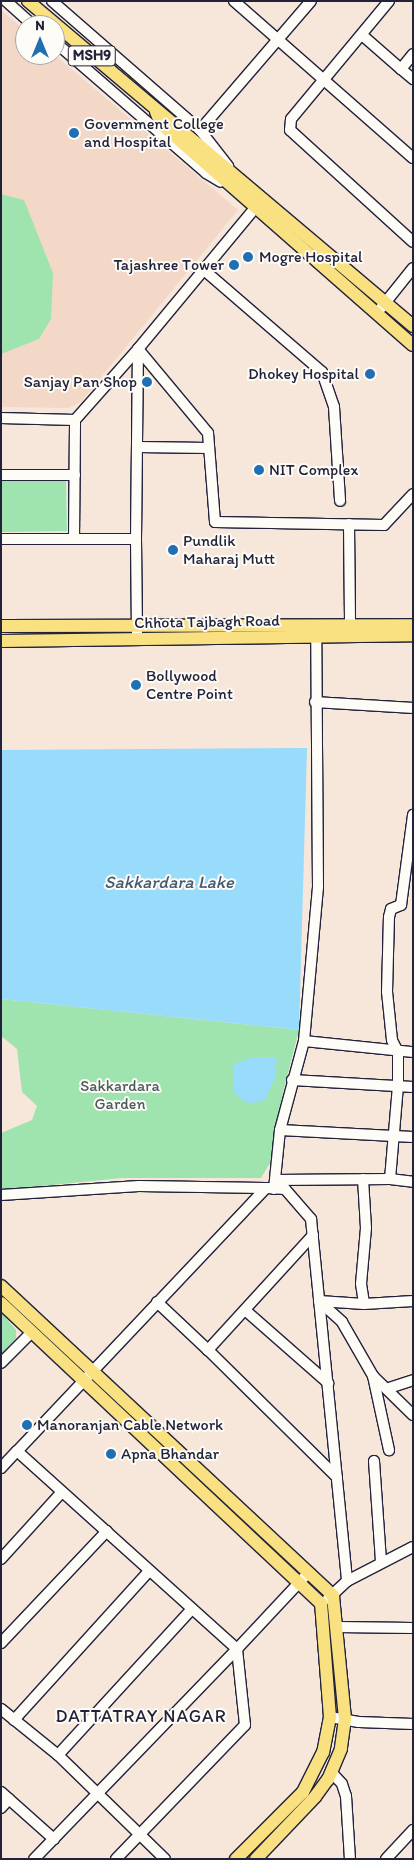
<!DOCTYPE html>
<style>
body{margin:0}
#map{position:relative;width:414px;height:1860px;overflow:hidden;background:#f7e7db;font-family:Itim,sans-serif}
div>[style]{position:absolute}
.built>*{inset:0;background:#f3d8c8}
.green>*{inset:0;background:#9fe3af}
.water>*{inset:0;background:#98dbfa}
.roads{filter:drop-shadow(1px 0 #22223b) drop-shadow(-1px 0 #22223b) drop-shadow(0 1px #22223b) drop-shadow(0 -1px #22223b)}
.minor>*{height:10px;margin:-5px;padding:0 5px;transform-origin:5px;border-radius:5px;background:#fdfcf7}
.major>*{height:12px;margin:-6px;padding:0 6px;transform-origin:6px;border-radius:6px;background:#f9e181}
.dots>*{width:14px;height:14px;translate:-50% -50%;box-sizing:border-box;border:2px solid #fdfcf7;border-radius:50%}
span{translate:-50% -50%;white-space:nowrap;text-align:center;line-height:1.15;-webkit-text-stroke:4px #fdfcf7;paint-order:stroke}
.shield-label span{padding:1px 4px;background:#fdfcf7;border:1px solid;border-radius:4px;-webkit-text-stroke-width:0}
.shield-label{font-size:15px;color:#22223b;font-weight:700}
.poi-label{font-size:16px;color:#22223b}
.left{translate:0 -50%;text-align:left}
.right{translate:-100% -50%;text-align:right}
.street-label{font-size:16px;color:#22223b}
.park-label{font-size:16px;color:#485c5e}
.water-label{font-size:18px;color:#455a74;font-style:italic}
.neighbourhood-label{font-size:18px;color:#22223b;letter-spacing:1px}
.frame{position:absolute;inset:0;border:2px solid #22223b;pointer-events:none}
.north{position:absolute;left:15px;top:15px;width:50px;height:50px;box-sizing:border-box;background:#fdfcf7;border:1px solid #a5a5ac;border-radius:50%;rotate:0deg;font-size:14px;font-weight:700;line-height:20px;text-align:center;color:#22223b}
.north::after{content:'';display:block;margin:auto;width:18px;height:22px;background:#1f6fb2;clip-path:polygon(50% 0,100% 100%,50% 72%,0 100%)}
</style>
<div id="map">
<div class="built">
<div style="clip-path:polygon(1px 10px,25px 30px,25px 55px,55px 55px,238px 210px,81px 402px,68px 408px,1px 407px)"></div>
</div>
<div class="green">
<div style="clip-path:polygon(1px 194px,24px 200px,53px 273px,51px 319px,39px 339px,1px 354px)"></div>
<div style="clip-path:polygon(1px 479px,66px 480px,67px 531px,1px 532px)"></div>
<div style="clip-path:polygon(1px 999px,299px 1030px,283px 1092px,270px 1163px,261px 1178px,122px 1178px,1px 1190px,1px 1133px,32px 1120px,37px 1106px,22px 1092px,17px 1049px,1px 1036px)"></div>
<div style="clip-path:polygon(1px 1312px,16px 1330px,16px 1338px,1px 1355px)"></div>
</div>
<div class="water">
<div style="clip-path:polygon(307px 748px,299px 1030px,1px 999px,1px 750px)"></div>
<div style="clip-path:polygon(254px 1057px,277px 1057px,275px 1078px,265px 1100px,254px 1103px,244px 1102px,234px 1092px,234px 1064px)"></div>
</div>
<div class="roads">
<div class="minor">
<div style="left:6px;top:1px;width:36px;rotate:42deg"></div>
<div style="left:52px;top:1px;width:196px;rotate:41.1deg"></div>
<div style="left:200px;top:130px;width:46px;rotate:52.1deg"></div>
<div style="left:234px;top:1px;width:238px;rotate:41.3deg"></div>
<div style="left:389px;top:1px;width:153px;rotate:129.7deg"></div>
<div style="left:291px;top:119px;width:11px;rotate:95deg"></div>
<div style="left:290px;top:130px;width:166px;rotate:42.3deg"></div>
<div style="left:362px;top:35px;width:52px;rotate:41.1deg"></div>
<div style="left:401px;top:69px;width:19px;rotate:-51deg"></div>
<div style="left:55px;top:42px;width:200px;rotate:40.9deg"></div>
<div style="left:206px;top:173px;width:17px;rotate:31deg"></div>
<div style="left:401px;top:69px;width:16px;rotate:40deg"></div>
<div style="left:200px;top:130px;width:170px;rotate:-49.3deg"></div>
<div style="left:204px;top:270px;width:156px;rotate:40.8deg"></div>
<div style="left:322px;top:372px;width:37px;rotate:71deg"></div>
<div style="left:334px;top:407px;width:94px;rotate:86.3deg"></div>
<div style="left:381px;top:308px;width:51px;rotate:-51.3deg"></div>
<div style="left:1px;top:418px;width:74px;rotate:1.5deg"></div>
<div style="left:75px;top:420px;width:95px;rotate:-48.4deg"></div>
<div style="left:138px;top:349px;width:109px;rotate:50.2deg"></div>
<div style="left:208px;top:433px;width:89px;rotate:85.5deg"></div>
<div style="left:215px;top:522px;width:169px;rotate:1deg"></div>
<div style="left:384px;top:525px;width:42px;rotate:-46.9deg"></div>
<div style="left:138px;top:447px;width:71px;rotate:0.8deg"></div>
<div style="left:1px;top:475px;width:74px"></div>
<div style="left:349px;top:524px;width:101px;rotate:89.4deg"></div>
<div style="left:1px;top:539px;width:135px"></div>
<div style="left:136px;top:539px;width:190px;rotate:-89.4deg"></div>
<div style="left:138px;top:349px;width:190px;rotate:-50.3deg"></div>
<div style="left:74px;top:539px;width:119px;rotate:-89.5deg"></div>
<div style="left:136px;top:539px;width:94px;rotate:89.4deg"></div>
<div style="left:315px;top:702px;width:98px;rotate:3.5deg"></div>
<div style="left:304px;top:1041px;width:110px;rotate:5.8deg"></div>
<div style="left:292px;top:1080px;width:121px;rotate:3.3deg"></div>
<div style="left:280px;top:1130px;width:133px;rotate:3deg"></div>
<div style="left:363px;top:1179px;width:49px;rotate:86.5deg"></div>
<div style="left:366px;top:1228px;width:56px;rotate:95.1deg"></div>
<div style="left:361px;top:1284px;width:20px;rotate:81deg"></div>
<div style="left:390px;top:1179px;width:23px;rotate:7deg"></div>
<div style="left:275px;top:1180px;width:115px;rotate:-0.5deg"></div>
<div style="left:390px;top:1179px;width:94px;rotate:-85.1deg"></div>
<div style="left:398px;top:1085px;width:33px;rotate:-90deg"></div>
<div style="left:398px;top:1052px;width:13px;rotate:-117deg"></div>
<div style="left:392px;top:1040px;width:48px;rotate:-95.9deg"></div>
<div style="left:387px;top:992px;width:75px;rotate:-88.5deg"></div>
<div style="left:389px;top:917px;width:8px;rotate:-76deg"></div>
<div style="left:391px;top:909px;width:11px;rotate:-22deg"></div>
<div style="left:401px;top:905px;width:91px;rotate:-82.4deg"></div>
<div style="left:267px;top:1188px;width:18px;rotate:3deg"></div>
<div style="left:285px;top:1189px;width:40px;rotate:49deg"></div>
<div style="left:311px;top:1219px;width:364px;rotate:84.3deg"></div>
<div style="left:347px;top:1581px;width:26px;rotate:137deg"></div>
<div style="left:274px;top:1189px;width:59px;rotate:-84.2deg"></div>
<div style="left:280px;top:1130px;width:92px;rotate:-74.9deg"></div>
<div style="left:304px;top:1041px;width:155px;rotate:-84.8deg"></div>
<div style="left:318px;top:887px;width:258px;rotate:-90.4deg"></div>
<div style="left:1px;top:1195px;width:138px;rotate:-3.7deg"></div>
<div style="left:139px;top:1186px;width:127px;rotate:0.9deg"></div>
<div style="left:266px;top:1188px;width:362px;rotate:133.4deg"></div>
<div style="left:17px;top:1451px;width:296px;rotate:42deg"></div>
<div style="left:237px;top:1649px;width:292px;rotate:134deg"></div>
<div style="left:313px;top:1235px;width:156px;rotate:132.4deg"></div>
<div style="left:208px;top:1350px;width:181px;rotate:44.6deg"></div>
<div style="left:413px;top:1301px;width:49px;rotate:176.5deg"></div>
<div style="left:364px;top:1304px;width:45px;rotate:-176.2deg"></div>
<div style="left:319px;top:1301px;width:31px;rotate:42deg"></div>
<div style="left:342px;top:1322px;width:62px;rotate:60.1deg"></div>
<div style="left:373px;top:1376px;width:56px;rotate:44.3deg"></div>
<div style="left:157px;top:1302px;width:70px;rotate:43.3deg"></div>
<div style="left:245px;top:1310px;width:111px;rotate:41.3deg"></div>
<div style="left:1px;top:1363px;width:42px;rotate:-45deg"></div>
<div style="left:373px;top:1376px;width:76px;rotate:77.8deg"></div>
<div style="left:389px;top:1388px;width:25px;rotate:-18deg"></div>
<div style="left:374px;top:1461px;width:101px;rotate:86deg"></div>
<div style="left:1px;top:1468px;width:23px;rotate:-47deg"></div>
<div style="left:1px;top:1559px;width:89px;rotate:-47.7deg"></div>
<div style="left:347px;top:1581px;width:74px;rotate:-27.3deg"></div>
<div style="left:337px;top:1627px;width:76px;rotate:0.8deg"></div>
<div style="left:1px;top:1643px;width:154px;rotate:-46.6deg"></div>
<div style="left:1px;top:1709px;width:73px;rotate:38.9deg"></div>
<div style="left:58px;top:1755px;width:149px;rotate:44.2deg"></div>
<div style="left:330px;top:1717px;width:29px;rotate:10deg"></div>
<div style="left:359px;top:1722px;width:54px;rotate:2.1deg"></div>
<div style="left:14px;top:1720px;width:200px;rotate:-47.8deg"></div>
<div style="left:58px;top:1755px;width:198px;rotate:-47.5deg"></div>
<div style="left:331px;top:1772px;width:16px;rotate:47deg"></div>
<div style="left:342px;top:1784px;width:13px;rotate:72deg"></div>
<div style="left:346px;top:1796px;width:63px;rotate:86.4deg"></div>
<div style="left:1px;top:1792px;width:71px;rotate:41.6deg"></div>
<div style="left:1px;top:1808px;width:12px;rotate:-48deg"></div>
<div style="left:116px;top:1859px;width:186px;rotate:-46.1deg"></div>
<div style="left:245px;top:1725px;width:76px;rotate:-96deg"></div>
<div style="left:237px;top:1649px;width:105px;rotate:-46.9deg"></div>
<div style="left:386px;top:1859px;width:40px;rotate:-47deg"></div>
</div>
<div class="major">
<div style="left:28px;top:1px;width:504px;rotate:40.17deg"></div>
<div style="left:156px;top:112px;width:13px;rotate:67deg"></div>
<div style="left:161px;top:124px;width:335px;rotate:41.3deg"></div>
<div style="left:1px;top:626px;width:412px;rotate:-0.1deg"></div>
<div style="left:1px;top:641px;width:412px;rotate:-0.8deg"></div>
<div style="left:1px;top:1286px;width:454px;rotate:43deg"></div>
<div style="left:333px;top:1596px;width:124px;rotate:84.4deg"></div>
<div style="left:345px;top:1719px;width:30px;rotate:98deg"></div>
<div style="left:341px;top:1749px;width:33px;rotate:113deg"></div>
<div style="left:328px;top:1779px;width:22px;rotate:126deg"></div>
<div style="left:315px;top:1797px;width:86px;rotate:133.6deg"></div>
<div style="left:1px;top:1303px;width:439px;rotate:43.2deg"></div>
<div style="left:321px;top:1603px;width:114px;rotate:85.5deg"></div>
<div style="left:330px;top:1717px;width:36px;rotate:101deg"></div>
<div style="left:323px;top:1752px;width:45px;rotate:116.6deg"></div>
<div style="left:303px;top:1792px;width:95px;rotate:135deg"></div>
</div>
</div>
<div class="dots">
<div style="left:74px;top:133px;background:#1f6fb2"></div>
<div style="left:248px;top:257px;background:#1f6fb2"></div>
<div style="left:234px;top:265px;background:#1f6fb2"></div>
<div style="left:370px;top:374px;background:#1f6fb2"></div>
<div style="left:147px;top:382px;background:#1f6fb2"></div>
<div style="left:259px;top:470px;background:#1f6fb2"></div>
<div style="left:173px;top:550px;background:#1f6fb2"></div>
<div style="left:136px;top:685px;background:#1f6fb2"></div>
<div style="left:27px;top:1425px;background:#1f6fb2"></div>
<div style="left:111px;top:1454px;background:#1f6fb2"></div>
</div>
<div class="shield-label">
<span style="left:92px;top:56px">MSH9</span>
</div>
<div class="poi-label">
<span class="left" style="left:84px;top:133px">Government College<br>and Hospital</span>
<span class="left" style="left:259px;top:257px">Mogre Hospital</span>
<span class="right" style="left:224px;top:265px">Tajashree Tower</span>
<span class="right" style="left:359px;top:374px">Dhokey Hospital</span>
<span class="right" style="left:137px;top:382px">Sanjay Pan Shop</span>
<span class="left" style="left:269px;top:470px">NIT Complex</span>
<span class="left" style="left:183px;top:550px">Pundlik<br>Maharaj Mutt</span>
<span class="left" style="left:146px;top:685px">Bollywood<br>Centre Point</span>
<span class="left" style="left:37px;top:1425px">Manoranjan Cable Network</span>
<span class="left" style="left:121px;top:1454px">Apna Bhandar</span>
</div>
<div class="street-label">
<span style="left:207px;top:622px;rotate:-1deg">Chhota Tajbagh Road</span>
</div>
<div class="park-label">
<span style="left:120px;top:1095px">Sakkardara<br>Garden</span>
</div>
<div class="water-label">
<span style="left:169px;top:882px">Sakkardara Lake</span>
</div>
<div class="neighbourhood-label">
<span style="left:141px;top:1716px">DATTATRAY NAGAR</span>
</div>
<div class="frame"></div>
<div class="north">N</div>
</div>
